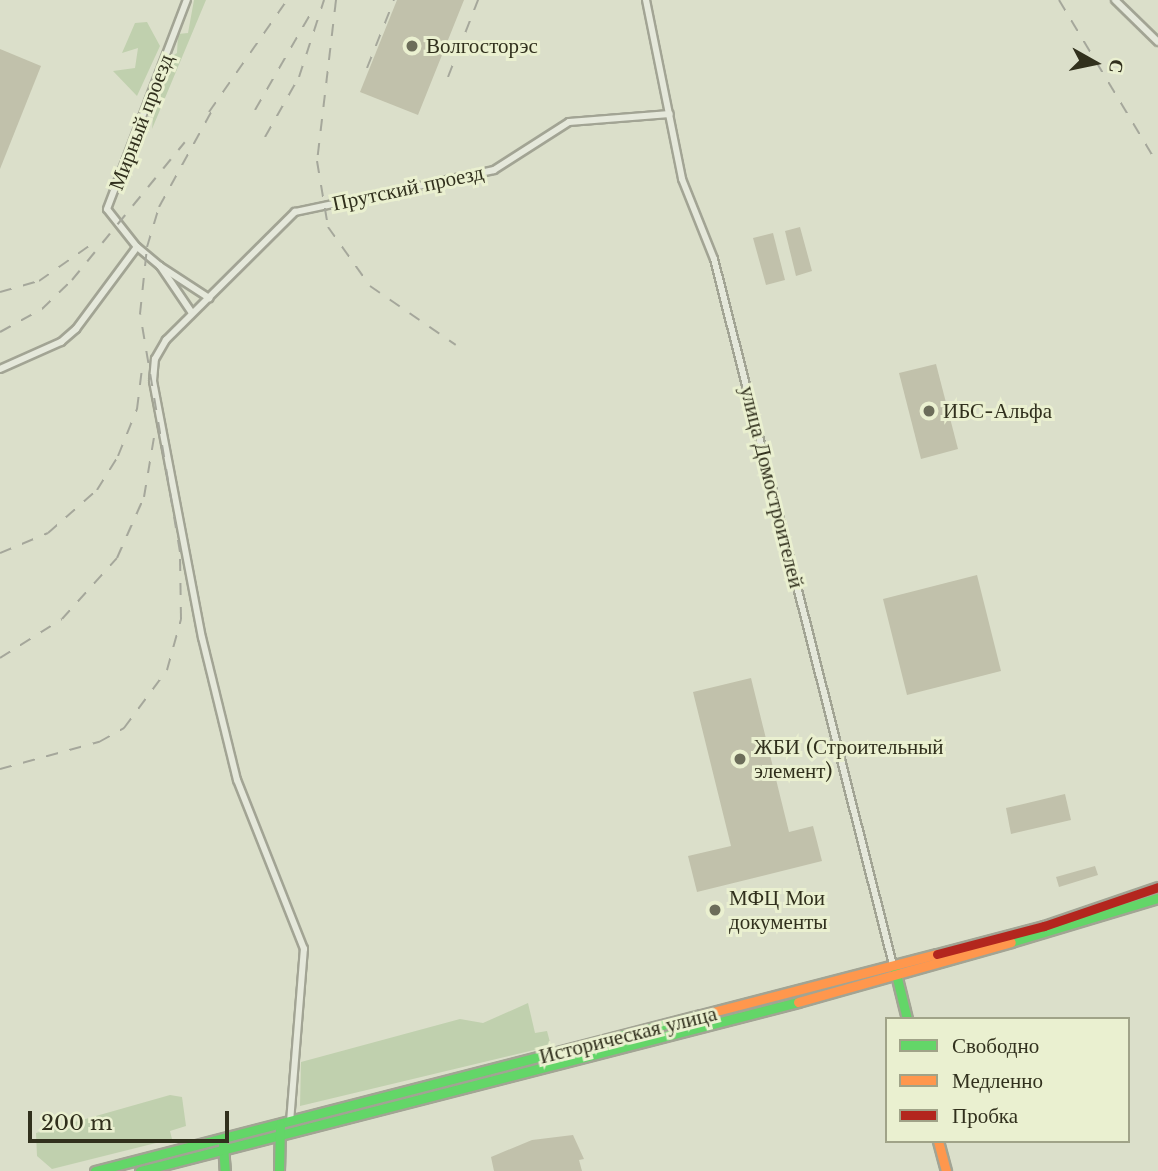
<!DOCTYPE html>
<meta charset="utf-8">
<style>
body{margin:0}
#map{position:relative;width:1158px;height:1171px;overflow:hidden;background:#dbdfca;font-family:"Libre Baskerville",serif}
div>[style]{position:absolute}
.green>*{inset:0;background:#c0d0ae}
.building>*{inset:0;background:#c1c1ab}
.roads{filter:drop-shadow(2px 0 #a2a494) drop-shadow(-2px 0 #a2a494) drop-shadow(0 2px #a2a494) drop-shadow(0 -2px #a2a494)}
.street>*{height:6px;margin:-3px;padding:0 3px;transform-origin:3px;border-radius:3px;background:#e5e8db}
.fast>*{height:9px;margin:-4.5px;padding:0 4.5px;transform-origin:4.5px;border-radius:4.5px;background:#63d668}
.slow>*{height:9px;margin:-4.5px;padding:0 4.5px;transform-origin:4.5px;border-radius:4.5px;background:#ff974d}
.jam>*{height:9px;margin:-4.5px;padding:0 4.5px;transform-origin:4.5px;border-radius:4.5px;background:#b3261e}
.rail>*{height:2px;margin-top:-1px;transform-origin:0;background:repeating-linear-gradient(90deg,#a5a79b 0 12px,transparent 0 24px)}
.dots>*{width:19px;height:19px;translate:-50% -50%;box-sizing:border-box;border:4px solid #eaf0d0;border-radius:50%}
span{translate:-50% -50%;white-space:nowrap;text-align:center;line-height:1.15;-webkit-text-stroke:6px #eaf0d0;paint-order:stroke}
.poi-label{font-size:21px;color:#31301d}
.left{translate:0 -50%;text-align:left}
.street-label{font-size:21px;color:#31301d}
.legend{position:absolute;left:885px;top:1017px;width:245px;height:126px;box-sizing:border-box;background:#eaf0d0;border:2px solid #a0a388;margin:0;padding:9px 12px;list-style:none;font-size:21px;color:#31301d}
.legend li{display:flex;align-items:center;gap:14px;height:35px}
.legend b{width:35px;border:2px solid #a0a388}
.north{position:absolute;left:1060px;top:28px;width:70px;height:70px;-webkit-text-stroke:5px #eaf0d0;paint-order:stroke;rotate:99deg;font-size:19px;font-weight:700;line-height:28px;text-align:center;color:#31301d}
.north::after{content:'';display:block;margin:auto;width:24px;height:32px;background:#31301d;clip-path:polygon(50% 0,100% 100%,50% 72%,0 100%)}
.scale{position:absolute;left:28px;top:1111px;width:201px;height:32px;box-sizing:border-box;border:4px solid #31301d;border-top:0;padding-left:9px;font-size:21px;line-height:24px;white-space:nowrap;color:#31301d;-webkit-text-stroke:5px #eaf0d0;paint-order:stroke}
</style>
<div id="map">
<div class="green">
<div style="clip-path:polygon(194px 0,206px 0,152px 129px,154px 105px,163px 91px,169px 58px,177px 53px,178px 34px,188px 33px)"></div>
<div style="clip-path:polygon(147px 22px,160px 46px,137px 96px,113px 71px,135px 68px,138px 48px,122px 53px,135px 23px)"></div>
<div style="clip-path:polygon(528px 1003px,535px 1033px,547px 1031px,551px 1046px,300px 1106px,301px 1062px,460px 1019px,483px 1023px)"></div>
<div style="clip-path:polygon(170px 1095px,182px 1097px,186px 1126px,170px 1131px,172px 1139px,52px 1169px,37px 1156px,36px 1133px)"></div>
</div>
<div class="building">
<div style="clip-path:polygon(397px 0,464px 0,418px 115px,360px 92px)"></div>
<div style="clip-path:polygon(0 49px,41px 66px,0 169px)"></div>
<div style="clip-path:polygon(800px 227px,812px 271px,796px 276px,785px 231px)"></div>
<div style="clip-path:polygon(773px 233px,785px 280px,766px 285px,753px 238px)"></div>
<div style="clip-path:polygon(936px 364px,958px 449px,921px 459px,899px 373px)"></div>
<div style="clip-path:polygon(977px 575px,1001px 671px,907px 695px,883px 599px)"></div>
<div style="clip-path:polygon(751px 678px,789px 832px,813px 826px,822px 861px,697px 892px,688px 856px,731px 846px,693px 692px)"></div>
<div style="clip-path:polygon(1065px 794px,1071px 820px,1011px 834px,1006px 808px)"></div>
<div style="clip-path:polygon(1095px 866px,1098px 875px,1059px 887px,1056px 877px)"></div>
<div style="clip-path:polygon(573px 1135px,584px 1159px,579px 1160px,582px 1171px,494px 1171px,491px 1157px,532px 1140px)"></div>
</div>
<div class="roads">
<div class="street">
<div style="left:646px;top:0;width:183px;rotate:78.6deg"></div>
<div style="left:682px;top:179px;width:86px;rotate:68.2deg"></div>
<div style="left:714px;top:259px;width:728px;rotate:75.77deg"></div>
<div style="left:1115px;top:0;width:60px;rotate:44.3deg"></div>
<div style="left:160px;top:266px;width:30px;rotate:-140deg"></div>
<div style="left:137px;top:247px;width:48px;rotate:-128.3deg"></div>
<div style="left:107px;top:209px;width:224px;rotate:-69.1deg"></div>
<div style="left:192px;top:313px;width:57px;rotate:-124.2deg"></div>
<div style="left:160px;top:266px;width:59px;rotate:33.1deg"></div>
<div style="left:0;top:369px;width:67px;rotate:-23.9deg"></div>
<div style="left:61px;top:342px;width:20px;rotate:-41deg"></div>
<div style="left:76px;top:329px;width:102px;rotate:-53.4deg"></div>
<div style="left:290px;top:1122px;width:174px;rotate:-85.4deg"></div>
<div style="left:304px;top:949px;width:182px;rotate:-111.6deg"></div>
<div style="left:237px;top:780px;width:146px;rotate:-103.8deg"></div>
<div style="left:202px;top:638px;width:262px;rotate:-100.8deg"></div>
<div style="left:153px;top:381px;width:22px;rotate:-85deg"></div>
<div style="left:155px;top:359px;width:22px;rotate:-60deg"></div>
<div style="left:166px;top:340px;width:182px;rotate:-44.8deg"></div>
<div style="left:295px;top:212px;width:203px;rotate:-11.9deg"></div>
<div style="left:494px;top:170px;width:89px;rotate:-32.6deg"></div>
<div style="left:569px;top:122px;width:101px;rotate:-4.5deg"></div>
</div>
<div class="fast">
<div style="left:1011px;top:942px;width:153px;rotate:-16.7deg"></div>
<div style="left:895px;top:970px;width:50px;rotate:76.2deg"></div>
<div style="left:223px;top:1145px;width:26px;rotate:86deg"></div>
<div style="left:95px;top:1171px;width:626px;rotate:-14.44deg"></div>
<div style="left:140px;top:1171px;width:679px;rotate:-14.4deg"></div>
<div style="left:279px;top:1171px;width:47px;rotate:-88.8deg"></div>
</div>
<div class="slow">
<div style="left:798px;top:1002px;width:221px;rotate:-15.7deg"></div>
<div style="left:701px;top:1015px;width:244px;rotate:-14.5deg"></div>
<div style="left:938px;top:1141px;width:31px;rotate:75deg"></div>
</div>
<div class="jam">
<div style="left:937px;top:954px;width:111px;rotate:-14.7deg"></div>
<div style="left:1044px;top:926px;width:120px;rotate:-18.9deg"></div>
</div>
</div>
<div class="rail">
<div style="left:336px;top:0;width:162px;rotate:96.7deg"></div>
<div style="left:317px;top:161px;width:67px;rotate:80.5deg"></div>
<div style="left:328px;top:227px;width:72px;rotate:54.6deg"></div>
<div style="left:370px;top:286px;width:104px;rotate:34.5deg"></div>
<div style="left:1059px;top:0;width:192px;rotate:59deg"></div>
<div style="left:367px;top:68px;width:73px;rotate:-68.3deg"></div>
<div style="left:448px;top:77px;width:83px;rotate:-68.7deg"></div>
<div style="left:255px;top:110px;width:118px;rotate:-60deg"></div>
<div style="left:209px;top:112px;width:136px;rotate:-55.1deg"></div>
<div style="left:265px;top:137px;width:69px;rotate:-60.5deg"></div>
<div style="left:299px;top:77px;width:81px;rotate:-72deg"></div>
<div style="left:0;top:292px;width:41px;rotate:-15.8deg"></div>
<div style="left:39px;top:281px;width:61px;rotate:-35deg"></div>
<div style="left:0;top:332px;width:48px;rotate:-28.7deg"></div>
<div style="left:42px;top:309px;width:42px;rotate:-44deg"></div>
<div style="left:72px;top:280px;width:178px;rotate:-50.7deg"></div>
<div style="left:0;top:553px;width:52px;rotate:-22.6deg"></div>
<div style="left:48px;top:533px;width:65px;rotate:-41.3deg"></div>
<div style="left:97px;top:490px;width:40px;rotate:-58deg"></div>
<div style="left:118px;top:456px;width:51px;rotate:-68deg"></div>
<div style="left:137px;top:409px;width:39px;rotate:-83deg"></div>
<div style="left:0;top:658px;width:73px;rotate:-32.2deg"></div>
<div style="left:62px;top:619px;width:82px;rotate:-48deg"></div>
<div style="left:117px;top:558px;width:67px;rotate:-66.1deg"></div>
<div style="left:144px;top:497px;width:61px;rotate:-80.5deg"></div>
<div style="left:0;top:769px;width:103px;rotate:-15.3deg"></div>
<div style="left:99px;top:742px;width:29px;rotate:-29deg"></div>
<div style="left:124px;top:728px;width:72px;rotate:-53.4deg"></div>
<div style="left:167px;top:670px;width:53px;rotate:-74.6deg"></div>
<div style="left:181px;top:619px;width:67px;rotate:-90.9deg"></div>
<div style="left:180px;top:552px;width:241px;rotate:-99.5deg"></div>
<div style="left:140px;top:314px;width:67px;rotate:-84deg"></div>
<div style="left:147px;top:247px;width:42px;rotate:-73.3deg"></div>
<div style="left:159px;top:207px;width:116px;rotate:-61.2deg"></div>
</div>
<div class="dots">
<div style="left:412px;top:46px;background:#6c6d5a"></div>
<div style="left:929px;top:411px;background:#6c6d5a"></div>
<div style="left:740px;top:759px;background:#6c6d5a"></div>
<div style="left:715px;top:910px;background:#6c6d5a"></div>
</div>
<div class="poi-label">
<span class="left" style="left:426px;top:46px">Волгосторэс</span>
<span class="left" style="left:943px;top:411px">ИБС-Альфа</span>
<span class="left" style="left:754px;top:759px">ЖБИ (Строительный<br>элемент)</span>
<span class="left" style="left:729px;top:910px">МФЦ Мои<br>документы</span>
</div>
<div class="street-label">
<span style="left:141px;top:122px;rotate:-69deg">Мирный проезд</span>
<span style="left:408px;top:188px;rotate:-12deg">Прутский проезд</span>
<span style="left:772px;top:487px;rotate:76deg">улица Домостроителей</span>
<span style="left:628px;top:1035px;rotate:-14deg">Историческая улица</span>
</div>
<ul class="legend">
<li><b style="height:9px;background:#63d668"></b>Свободно</li>
<li><b style="height:9px;background:#ff974d"></b>Медленно</li>
<li><b style="height:9px;background:#b3261e"></b>Пробка</li>
</ul>
<div class="north">С</div>
<div class="scale">200 m</div>
</div>
